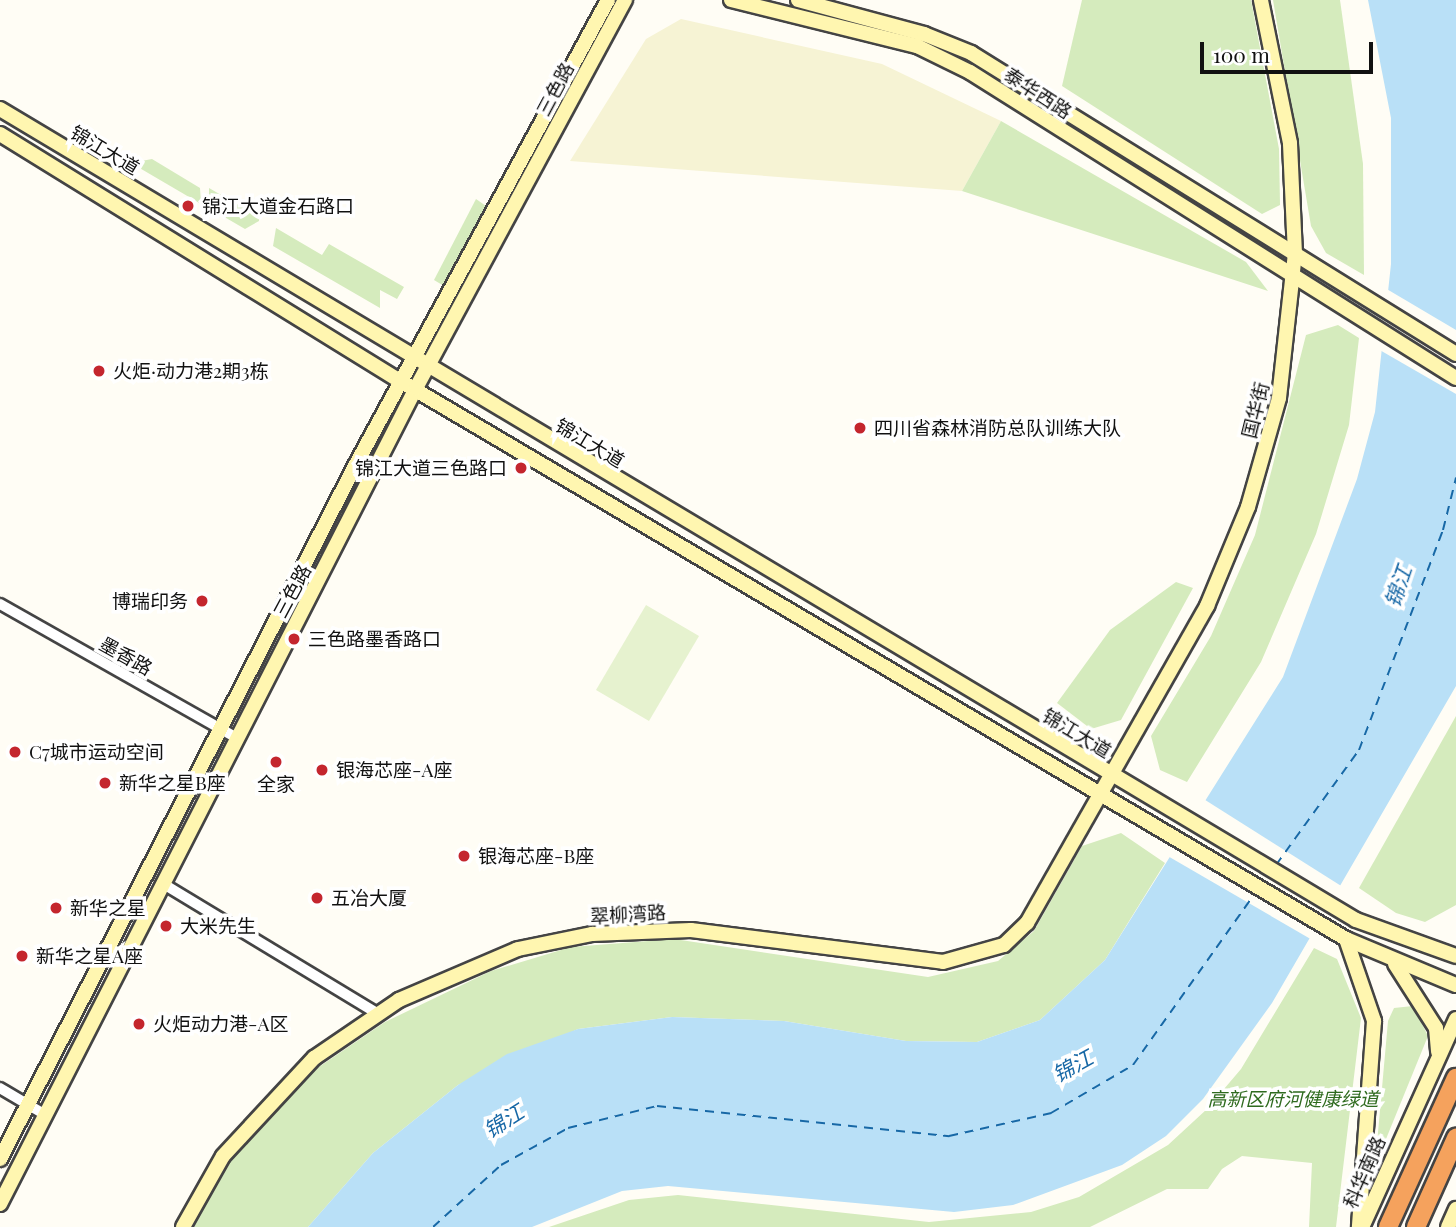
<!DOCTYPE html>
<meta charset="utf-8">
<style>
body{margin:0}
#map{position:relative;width:1456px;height:1227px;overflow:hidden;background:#fffdf5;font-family:"Playfair Display","Noto Sans SC",serif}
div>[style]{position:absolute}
.farmland>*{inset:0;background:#f6f3d4}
.green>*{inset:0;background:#d5ebbd}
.pitch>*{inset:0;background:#e6f2cf}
.water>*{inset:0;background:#b9e0f7}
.pier>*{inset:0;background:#fffdf5}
.ferry>*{height:2px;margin-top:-1px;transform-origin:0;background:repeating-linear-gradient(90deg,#1768a6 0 9px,transparent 0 16px)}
.roads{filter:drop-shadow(2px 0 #444) drop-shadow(-2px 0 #444) drop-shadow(0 2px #444) drop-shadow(0 -2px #444)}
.street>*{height:10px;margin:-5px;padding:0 5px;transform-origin:5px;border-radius:5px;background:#fff}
.secondary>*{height:14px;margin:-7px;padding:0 7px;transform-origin:7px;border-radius:7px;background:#fff6b0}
.highway>*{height:18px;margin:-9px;padding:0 9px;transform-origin:9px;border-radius:9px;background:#f5a25d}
.dots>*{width:19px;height:19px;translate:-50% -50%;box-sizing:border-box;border:4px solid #fff;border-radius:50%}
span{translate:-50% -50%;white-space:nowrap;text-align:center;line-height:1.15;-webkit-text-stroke:7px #fff;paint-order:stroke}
.street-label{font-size:19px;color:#111}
.poi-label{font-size:19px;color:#111}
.left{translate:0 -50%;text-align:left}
.right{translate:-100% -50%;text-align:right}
.park-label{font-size:19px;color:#2f6b1f;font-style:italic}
.water-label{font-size:21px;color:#1768a6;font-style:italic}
.scale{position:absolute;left:1200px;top:42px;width:173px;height:32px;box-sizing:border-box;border:4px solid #111;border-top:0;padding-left:9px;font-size:21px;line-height:24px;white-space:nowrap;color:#111;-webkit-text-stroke:5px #fff;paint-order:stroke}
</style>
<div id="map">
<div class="farmland">
<div style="clip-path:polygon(681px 19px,882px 64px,1001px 121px,962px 191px,570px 161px,646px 39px)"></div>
</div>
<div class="green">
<div style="clip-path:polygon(1082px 0,1251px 0,1279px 149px,1280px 205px,1262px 214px,1062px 86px)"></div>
<div style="clip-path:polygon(1273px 0,1340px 0,1363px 164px,1364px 275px,1326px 253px,1311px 226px)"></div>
<div style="clip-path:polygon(1001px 121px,1246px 262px,1268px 291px,962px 191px)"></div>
<div style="clip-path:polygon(152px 159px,200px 188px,201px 204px,131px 163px)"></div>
<div style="clip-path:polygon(209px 188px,259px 217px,259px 221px,245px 229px,209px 208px)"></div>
<div style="clip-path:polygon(476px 199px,486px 206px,444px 286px,434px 280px)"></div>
<div style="clip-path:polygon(276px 228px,322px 255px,329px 244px,404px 287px,397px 299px,380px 290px,380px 308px,273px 246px)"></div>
<div style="clip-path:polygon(1338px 325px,1359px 338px,1349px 425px,1316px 534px,1261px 662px,1187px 782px,1160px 770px,1151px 736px,1211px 636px,1255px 535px,1306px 335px)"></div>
<div style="clip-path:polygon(1176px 582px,1193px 588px,1121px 720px,1091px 729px,1057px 703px,1110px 630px)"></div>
<div style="clip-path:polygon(1456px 716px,1456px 905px,1425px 922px,1396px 913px,1359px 888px)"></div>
<div style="clip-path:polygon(1121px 833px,1165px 863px,1105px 960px,1040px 1020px,977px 1042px,906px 1041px,784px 1021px,672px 1017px,578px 1029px,458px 1085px,373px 1153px,308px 1227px,191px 1227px,224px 1166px,313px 1071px,385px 1022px,491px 971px,571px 947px,674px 939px,928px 977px,998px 961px,1034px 931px,1082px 846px)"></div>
<div style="clip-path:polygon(1314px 948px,1337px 959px,1361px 1018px,1336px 1227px,1309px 1227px,1312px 1163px,1242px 1156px,1222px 1169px,1208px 1189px,1167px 1189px,1090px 1227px,549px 1227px,629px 1200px,678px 1195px,929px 1222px,1031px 1212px,1079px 1197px,1168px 1145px,1207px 1109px,1241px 1069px)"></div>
<div style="clip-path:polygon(1413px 1006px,1428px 1036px,1375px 1166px,1388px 1021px,1394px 1008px)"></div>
</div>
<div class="pitch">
<div style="clip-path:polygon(646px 605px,699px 636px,649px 721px,596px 690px)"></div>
</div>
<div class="water">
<div style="clip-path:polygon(1368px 0,1456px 0,1456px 686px,1272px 1003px,1203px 1099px,1166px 1136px,1122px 1165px,1013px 1205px,954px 1212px,668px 1186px,622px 1191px,532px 1227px,308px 1227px,373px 1153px,458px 1085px,507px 1054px,578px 1029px,672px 1017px,784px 1021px,906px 1041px,977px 1042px,1040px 1020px,1105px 960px,1283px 677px,1357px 479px,1375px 412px,1391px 264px,1391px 118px)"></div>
</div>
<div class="pier">
<div style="clip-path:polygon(1385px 288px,1456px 330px,1456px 394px,1378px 349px)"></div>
<div style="clip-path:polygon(1202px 798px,1346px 889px,1314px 941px,1166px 855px)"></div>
</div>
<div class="ferry">
<div style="left:1276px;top:865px;width:142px;rotate:-54.2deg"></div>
<div style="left:1359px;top:750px;width:235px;rotate:-69.1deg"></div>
<div style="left:1443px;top:530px;width:54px;rotate:-76deg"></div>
<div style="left:433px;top:1227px;width:92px;rotate:-42.4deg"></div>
<div style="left:501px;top:1165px;width:77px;rotate:-28.9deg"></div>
<div style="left:568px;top:1128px;width:92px;rotate:-13.9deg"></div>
<div style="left:657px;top:1106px;width:294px;rotate:5.9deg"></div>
<div style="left:949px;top:1136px;width:105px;rotate:-12.7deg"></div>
<div style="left:1051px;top:1113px;width:95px;rotate:-30.3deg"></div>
<div style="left:1133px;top:1065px;width:212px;rotate:-54.6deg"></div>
</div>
<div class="roads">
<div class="street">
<div style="left:0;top:604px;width:270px;rotate:29.5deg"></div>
<div style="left:162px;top:883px;width:253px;rotate:31.2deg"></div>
<div style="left:0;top:1088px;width:51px;rotate:30.6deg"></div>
</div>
<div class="secondary">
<div style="left:731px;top:0;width:192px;rotate:13.9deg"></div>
<div style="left:917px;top:46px;width:59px;rotate:26.1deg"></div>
<div style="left:970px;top:72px;width:574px;rotate:32.2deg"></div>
<div style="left:798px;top:0;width:131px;rotate:15.1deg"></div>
<div style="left:924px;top:34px;width:51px;rotate:22deg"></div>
<div style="left:971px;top:53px;width:571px;rotate:31.82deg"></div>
<div style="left:0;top:109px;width:1580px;rotate:30.88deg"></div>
<div style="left:1356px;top:920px;width:106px;rotate:19.8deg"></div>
<div style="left:0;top:134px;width:472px;rotate:31.7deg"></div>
<div style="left:402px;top:382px;width:1096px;rotate:30.54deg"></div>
<div style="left:1346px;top:939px;width:119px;rotate:22.7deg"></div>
<div style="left:1346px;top:939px;width:87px;rotate:71.1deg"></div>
<div style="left:1374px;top:1021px;width:207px;rotate:94.2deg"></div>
<div style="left:1395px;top:964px;width:76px;rotate:57.4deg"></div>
<div style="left:1436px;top:1028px;width:24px;rotate:85deg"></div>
<div style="left:0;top:1159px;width:779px;rotate:-62.88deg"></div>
<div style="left:355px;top:466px;width:530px;rotate:-61.5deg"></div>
<div style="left:0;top:1204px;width:916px;rotate:-62.99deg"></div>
<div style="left:416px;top:388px;width:441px;rotate:-61.7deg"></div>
<div style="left:1363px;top:1225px;width:226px;rotate:-65.7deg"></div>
<div style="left:183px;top:1227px;width:81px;rotate:-60.6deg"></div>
<div style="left:223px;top:1156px;width:134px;rotate:-47.1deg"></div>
<div style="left:314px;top:1058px;width:103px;rotate:-34.3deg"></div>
<div style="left:399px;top:1000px;width:129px;rotate:-23.2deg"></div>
<div style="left:518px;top:949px;width:76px;rotate:-11.5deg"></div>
<div style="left:592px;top:934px;width:99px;rotate:-2.3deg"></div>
<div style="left:691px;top:930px;width:254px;rotate:7.2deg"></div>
<div style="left:943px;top:962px;width:63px;rotate:-15.6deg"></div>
<div style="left:1004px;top:945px;width:32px;rotate:-44deg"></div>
<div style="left:1027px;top:923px;width:365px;rotate:-60.4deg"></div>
<div style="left:1207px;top:606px;width:107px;rotate:-67.5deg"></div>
<div style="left:1248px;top:507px;width:113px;rotate:-74.1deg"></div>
<div style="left:1279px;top:398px;width:145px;rotate:-83.7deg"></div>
<div style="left:1295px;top:254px;width:111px;rotate:-92.6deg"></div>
<div style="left:1290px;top:143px;width:146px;rotate:-101.5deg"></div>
<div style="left:1448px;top:1227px;width:20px;rotate:-66deg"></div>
</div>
<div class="highway">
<div style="left:1388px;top:1227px;width:164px;rotate:-65.5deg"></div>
<div style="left:1416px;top:1227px;width:98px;rotate:-65.8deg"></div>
</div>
</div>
<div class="dots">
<div style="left:188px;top:206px;background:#c4262e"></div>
<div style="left:99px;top:371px;background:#c4262e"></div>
<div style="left:860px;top:428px;background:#c4262e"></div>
<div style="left:521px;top:468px;background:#c4262e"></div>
<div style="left:202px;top:601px;background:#c4262e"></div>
<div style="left:294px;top:639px;background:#c4262e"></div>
<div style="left:15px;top:752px;background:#c4262e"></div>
<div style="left:276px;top:762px;background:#c4262e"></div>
<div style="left:322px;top:770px;background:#c4262e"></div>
<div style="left:105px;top:783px;background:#c4262e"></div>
<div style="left:464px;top:856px;background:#c4262e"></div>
<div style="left:317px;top:898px;background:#c4262e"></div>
<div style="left:56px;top:908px;background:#c4262e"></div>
<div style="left:166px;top:926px;background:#c4262e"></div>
<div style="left:22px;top:956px;background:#c4262e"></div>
<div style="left:139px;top:1024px;background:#c4262e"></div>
</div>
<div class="street-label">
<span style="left:555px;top:89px;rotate:-62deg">三色路</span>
<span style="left:1038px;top:93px;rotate:33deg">泰华西路</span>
<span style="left:105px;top:150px;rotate:31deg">锦江大道</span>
<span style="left:1255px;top:410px;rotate:-76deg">国华街</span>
<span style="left:590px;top:443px;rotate:31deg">锦江大道</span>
<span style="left:292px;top:591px;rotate:-62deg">三色路</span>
<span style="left:126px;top:656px;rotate:29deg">墨香路</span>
<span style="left:1077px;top:733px;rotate:31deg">锦江大道</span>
<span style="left:628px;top:914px;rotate:-3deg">翠柳湾路</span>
<span style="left:1364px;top:1172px;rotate:-66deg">科华南路</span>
</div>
<div class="poi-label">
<span class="left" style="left:202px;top:206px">锦江大道金石路口</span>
<span class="left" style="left:113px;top:371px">火炬·动力港2期3栋</span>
<span class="left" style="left:874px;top:428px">四川省森林消防总队训练大队</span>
<span class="right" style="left:507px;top:468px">锦江大道三色路口</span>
<span class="right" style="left:188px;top:601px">博瑞印务</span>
<span class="left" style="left:308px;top:639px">三色路墨香路口</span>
<span class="left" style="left:29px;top:752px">C7城市运动空间</span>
<span class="left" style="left:336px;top:770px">银海芯座-A座</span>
<span class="left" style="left:119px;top:783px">新华之星B座</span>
<span style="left:276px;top:784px">全家</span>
<span class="left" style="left:478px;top:856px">银海芯座-B座</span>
<span class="left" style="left:331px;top:898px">五冶大厦</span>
<span class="left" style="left:70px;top:908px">新华之星</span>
<span class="left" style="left:180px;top:926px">大米先生</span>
<span class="left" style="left:36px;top:956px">新华之星A座</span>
<span class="left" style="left:153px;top:1024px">火炬动力港-A区</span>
</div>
<div class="park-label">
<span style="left:1293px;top:1099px">高新区府河健康绿道</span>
</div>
<div class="water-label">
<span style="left:1397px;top:586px;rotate:-71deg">锦江</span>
<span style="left:1072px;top:1065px;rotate:-29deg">锦江</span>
<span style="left:503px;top:1120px;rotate:-32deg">锦江</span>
</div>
<div class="scale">100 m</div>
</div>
